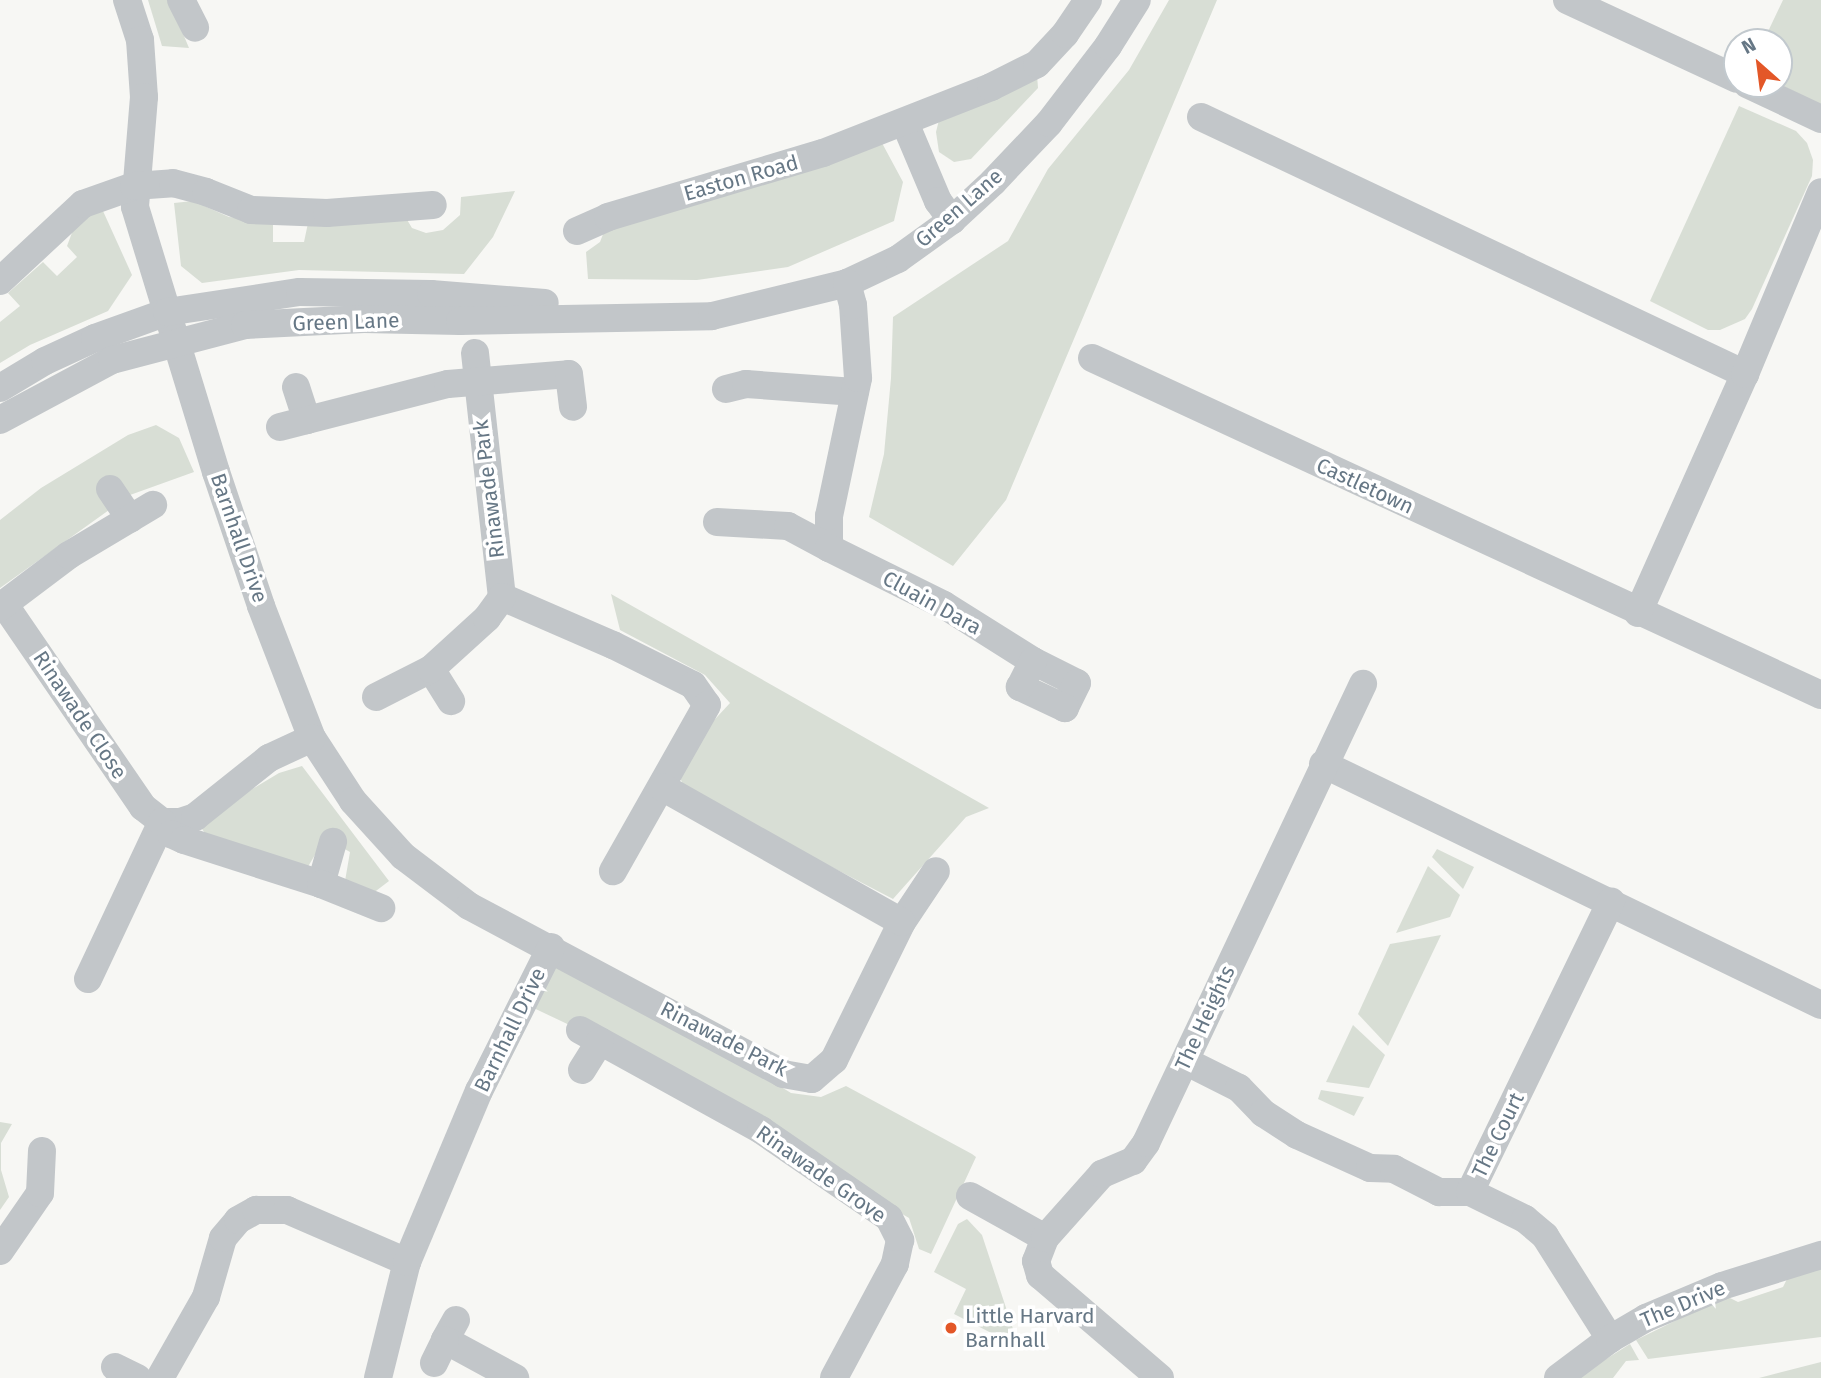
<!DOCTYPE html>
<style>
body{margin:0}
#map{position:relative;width:1821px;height:1378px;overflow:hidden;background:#f7f7f4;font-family:"Fira Sans",sans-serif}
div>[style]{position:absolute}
.green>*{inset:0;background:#d8ded5}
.minor>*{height:28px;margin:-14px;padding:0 14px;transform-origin:14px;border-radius:14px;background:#c2c6c9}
.dots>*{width:19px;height:19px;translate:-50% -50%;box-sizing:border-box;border:4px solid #fff;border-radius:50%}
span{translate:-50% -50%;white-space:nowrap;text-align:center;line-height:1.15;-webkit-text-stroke:7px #fff;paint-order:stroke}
.street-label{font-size:21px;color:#667785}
.poi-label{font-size:21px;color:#667785}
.left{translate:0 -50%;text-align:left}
.north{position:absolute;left:1723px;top:28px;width:70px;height:70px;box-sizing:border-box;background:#fff;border:2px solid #c2c9ce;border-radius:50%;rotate:332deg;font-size:19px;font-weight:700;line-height:28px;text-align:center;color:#667785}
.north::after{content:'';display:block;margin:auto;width:24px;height:32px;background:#e35728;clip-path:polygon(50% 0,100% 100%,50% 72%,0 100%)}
</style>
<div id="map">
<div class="green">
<div style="clip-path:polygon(148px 0,169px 0,189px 48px,162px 46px)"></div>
<div style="clip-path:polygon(1169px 0,1217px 0,1006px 500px,953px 566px,869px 517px,884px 454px,891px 378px,893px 317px,1008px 241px,1048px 169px,1129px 70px)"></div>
<div style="clip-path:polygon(1783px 0,1821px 0,1821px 105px,1779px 84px,1779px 42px,1763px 42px)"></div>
<div style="clip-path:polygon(1037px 75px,1038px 88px,971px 159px,954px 162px,939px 152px,936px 132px,939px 120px)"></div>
<div style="clip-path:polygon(1739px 106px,1796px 131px,1807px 143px,1813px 160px,1812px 176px,1752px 309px,1745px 319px,1720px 330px,1708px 330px,1650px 301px)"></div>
<div style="clip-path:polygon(882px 143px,903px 182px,894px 221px,788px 267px,697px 280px,588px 279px,586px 252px,600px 242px,605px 229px)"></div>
<div style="clip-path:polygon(515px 191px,493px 237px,464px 274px,299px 270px,202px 283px,181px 266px,174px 203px,193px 201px,229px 217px,273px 221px,273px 242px,304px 242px,308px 223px,406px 218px,412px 228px,426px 233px,443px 230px,460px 215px,461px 197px)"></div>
<div style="clip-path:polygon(103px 211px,132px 275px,108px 311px,30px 345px,0 363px,0 322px,20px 306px,8px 293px,43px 262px,57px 276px,77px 257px,67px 246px,73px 230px,89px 215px)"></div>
<div style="clip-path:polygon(156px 425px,179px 438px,194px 472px,130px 495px,0 588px,0 520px,41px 488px,128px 435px)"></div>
<div style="clip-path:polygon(611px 594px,989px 808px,966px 817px,893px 899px,697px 797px,683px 785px,678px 772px,705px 730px,730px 703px,705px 675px,620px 630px)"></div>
<div style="clip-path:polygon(302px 766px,389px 881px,372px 894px,345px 881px,350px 852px,325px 838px,306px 870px,209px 839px,200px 826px,206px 817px,279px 773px)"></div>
<div style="clip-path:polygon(1437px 849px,1474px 867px,1463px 889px,1432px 857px)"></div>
<div style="clip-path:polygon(1428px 866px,1460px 895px,1450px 917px,1396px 933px)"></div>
<div style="clip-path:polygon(1441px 935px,1388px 1046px,1358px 1014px,1390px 944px)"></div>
<div style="clip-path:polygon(551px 947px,791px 1093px,821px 1097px,846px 1086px,972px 1154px,976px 1157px,931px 1254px,919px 1249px,909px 1218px,761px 1130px,580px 1030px,523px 1003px)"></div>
<div style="clip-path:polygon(1353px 1025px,1385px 1055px,1369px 1088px,1326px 1082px)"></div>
<div style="clip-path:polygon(1321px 1090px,1364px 1097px,1354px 1116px,1318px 1099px)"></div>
<div style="clip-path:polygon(0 1122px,12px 1124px,1px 1143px,1px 1170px,9px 1197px,0 1210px)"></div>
<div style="clip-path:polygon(967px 1219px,982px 1235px,1015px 1335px,1011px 1343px,954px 1314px,966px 1289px,934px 1272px,958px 1224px)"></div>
<div style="clip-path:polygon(1821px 1265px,1821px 1337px,1648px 1359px,1636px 1340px,1726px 1296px,1738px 1302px,1783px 1287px,1790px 1273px)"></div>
<div style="clip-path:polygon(1630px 1344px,1639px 1360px,1626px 1361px,1613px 1378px,1576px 1378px)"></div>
<div style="clip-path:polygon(1821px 1362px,1821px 1378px,1759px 1378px)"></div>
</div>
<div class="minor">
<div style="left:127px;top:0;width:42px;rotate:72deg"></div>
<div style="left:140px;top:40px;width:57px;rotate:86deg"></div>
<div style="left:144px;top:97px;width:110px;rotate:94.7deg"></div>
<div style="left:135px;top:207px;width:277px;rotate:73deg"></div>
<div style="left:216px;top:472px;width:141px;rotate:71.4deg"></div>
<div style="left:261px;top:606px;width:142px;rotate:68.9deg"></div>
<div style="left:312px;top:738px;width:75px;rotate:56.9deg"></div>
<div style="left:353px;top:801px;width:74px;rotate:47.7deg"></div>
<div style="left:403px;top:856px;width:83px;rotate:37.1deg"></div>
<div style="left:469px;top:906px;width:356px;rotate:28.1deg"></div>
<div style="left:783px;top:1074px;width:29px;rotate:10deg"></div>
<div style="left:812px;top:1079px;width:29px;rotate:-41deg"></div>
<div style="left:834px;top:1060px;width:154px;rotate:-63.8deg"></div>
<div style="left:902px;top:922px;width:61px;rotate:-56.3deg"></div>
<div style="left:181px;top:0;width:31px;rotate:63deg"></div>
<div style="left:1567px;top:0;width:187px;rotate:24.9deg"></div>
<div style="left:1747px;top:84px;width:82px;rotate:25.3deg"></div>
<div style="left:1201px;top:117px;width:602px;rotate:25.29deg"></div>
<div style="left:905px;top:123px;width:85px;rotate:67.1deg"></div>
<div style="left:938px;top:201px;width:24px;rotate:54deg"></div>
<div style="left:577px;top:231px;width:34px;rotate:-24deg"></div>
<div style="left:608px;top:217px;width:224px;rotate:-16.6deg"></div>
<div style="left:823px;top:153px;width:180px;rotate:-21.4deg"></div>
<div style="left:991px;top:87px;width:51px;rotate:-26.6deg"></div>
<div style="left:1037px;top:64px;width:41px;rotate:-47deg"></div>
<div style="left:1065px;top:34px;width:41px;rotate:-55.9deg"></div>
<div style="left:0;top:281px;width:113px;rotate:-42.9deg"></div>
<div style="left:83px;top:204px;width:54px;rotate:-19.4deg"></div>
<div style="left:134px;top:186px;width:39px;rotate:-4deg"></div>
<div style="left:173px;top:183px;width:34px;rotate:15deg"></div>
<div style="left:206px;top:192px;width:48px;rotate:21.8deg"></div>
<div style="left:251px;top:210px;width:76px;rotate:2.3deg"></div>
<div style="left:327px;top:213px;width:106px;rotate:-4.3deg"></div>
<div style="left:475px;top:353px;width:245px;rotate:83.7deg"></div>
<div style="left:502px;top:597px;width:121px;rotate:23.4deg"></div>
<div style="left:613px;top:645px;width:89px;rotate:26.6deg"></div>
<div style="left:693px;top:685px;width:24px;rotate:55deg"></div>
<div style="left:707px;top:705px;width:191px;rotate:119.5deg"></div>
<div style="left:1092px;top:358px;width:803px;rotate:24.81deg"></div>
<div style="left:296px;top:387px;width:35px;rotate:72deg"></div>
<div style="left:0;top:388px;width:52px;rotate:-31deg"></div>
<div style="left:45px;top:361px;width:55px;rotate:-24.7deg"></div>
<div style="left:95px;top:338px;width:77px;rotate:-19.9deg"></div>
<div style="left:167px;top:312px;width:134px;rotate:-8.6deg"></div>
<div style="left:300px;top:292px;width:131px;rotate:0.9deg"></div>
<div style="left:431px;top:294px;width:114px;rotate:4.5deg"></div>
<div style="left:726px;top:389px;width:21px;rotate:-14deg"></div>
<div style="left:746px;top:384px;width:109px;rotate:4.2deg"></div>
<div style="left:0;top:420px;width:127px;rotate:-28.2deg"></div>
<div style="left:112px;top:360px;width:138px;rotate:-14.7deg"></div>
<div style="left:245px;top:325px;width:119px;rotate:-2.9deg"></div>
<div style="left:364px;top:319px;width:96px;rotate:1.2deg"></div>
<div style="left:460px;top:321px;width:252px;rotate:-1.1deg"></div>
<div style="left:712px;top:316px;width:139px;rotate:-13.7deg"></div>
<div style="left:847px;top:283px;width:56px;rotate:-25.2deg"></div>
<div style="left:898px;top:259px;width:67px;rotate:-35.8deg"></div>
<div style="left:952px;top:220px;width:56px;rotate:-42.8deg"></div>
<div style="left:993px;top:182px;width:81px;rotate:-46.5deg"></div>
<div style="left:1049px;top:123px;width:97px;rotate:-52.5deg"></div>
<div style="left:1108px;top:46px;width:54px;rotate:-57.8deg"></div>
<div style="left:280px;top:427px;width:173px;rotate:-14.4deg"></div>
<div style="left:448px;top:384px;width:121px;rotate:-4.7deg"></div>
<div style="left:569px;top:374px;width:33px;rotate:83deg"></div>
<div style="left:110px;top:489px;width:36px;rotate:56deg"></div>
<div style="left:717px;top:522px;width:71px;rotate:3.2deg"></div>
<div style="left:788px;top:526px;width:47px;rotate:28.2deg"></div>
<div style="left:829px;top:548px;width:32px;rotate:-90deg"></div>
<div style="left:829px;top:516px;width:141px;rotate:-78.1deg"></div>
<div style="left:858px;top:378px;width:73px;rotate:-93.9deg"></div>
<div style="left:853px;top:305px;width:23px;rotate:-105deg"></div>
<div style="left:829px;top:548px;width:128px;rotate:26.4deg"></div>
<div style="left:944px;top:605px;width:105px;rotate:32.2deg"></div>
<div style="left:1033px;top:661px;width:49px;rotate:26.6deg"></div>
<div style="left:1077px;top:683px;width:28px;rotate:116deg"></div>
<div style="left:1065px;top:708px;width:50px;rotate:-155deg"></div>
<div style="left:1020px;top:687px;width:29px;rotate:-63deg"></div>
<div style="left:4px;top:604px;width:246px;rotate:55.6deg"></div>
<div style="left:143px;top:807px;width:24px;rotate:38deg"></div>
<div style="left:162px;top:822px;width:18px"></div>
<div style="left:180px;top:822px;width:16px;rotate:-18deg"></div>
<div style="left:195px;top:817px;width:95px;rotate:-38.6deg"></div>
<div style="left:269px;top:758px;width:47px;rotate:-24.9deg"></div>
<div style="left:0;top:607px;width:86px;rotate:-37deg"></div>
<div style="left:69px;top:555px;width:98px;rotate:-30.8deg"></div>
<div style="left:1638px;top:613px;width:262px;rotate:-65.9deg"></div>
<div style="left:1745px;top:374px;width:197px;rotate:-67.3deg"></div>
<div style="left:431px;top:669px;width:38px;rotate:58deg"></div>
<div style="left:376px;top:697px;width:62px;rotate:-27deg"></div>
<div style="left:431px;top:669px;width:76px;rotate:-42.3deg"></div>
<div style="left:487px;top:618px;width:26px;rotate:-54deg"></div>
<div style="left:1323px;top:764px;width:553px;rotate:25.82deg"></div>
<div style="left:662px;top:787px;width:275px;rotate:29.4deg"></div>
<div style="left:321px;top:884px;width:44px;rotate:-74.1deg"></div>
<div style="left:88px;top:979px;width:174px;rotate:-64.8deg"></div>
<div style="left:162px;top:822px;width:15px;rotate:53deg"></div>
<div style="left:171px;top:834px;width:14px;rotate:25deg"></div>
<div style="left:184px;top:840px;width:144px;rotate:17.8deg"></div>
<div style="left:321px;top:884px;width:65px;rotate:21.8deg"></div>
<div style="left:580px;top:1030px;width:207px;rotate:28.9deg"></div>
<div style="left:761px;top:1130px;width:155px;rotate:34.5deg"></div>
<div style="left:889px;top:1218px;width:25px;rotate:63deg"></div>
<div style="left:900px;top:1240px;width:25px;rotate:102deg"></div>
<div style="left:895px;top:1264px;width:129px;rotate:118.2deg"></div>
<div style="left:1185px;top:1061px;width:60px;rotate:26.6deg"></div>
<div style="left:1239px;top:1088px;width:35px;rotate:46deg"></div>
<div style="left:1263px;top:1113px;width:40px;rotate:32.9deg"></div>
<div style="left:1297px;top:1135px;width:80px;rotate:24.3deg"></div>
<div style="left:1370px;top:1168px;width:24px;rotate:2deg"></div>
<div style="left:1394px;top:1169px;width:51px;rotate:27.1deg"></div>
<div style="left:1439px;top:1192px;width:31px"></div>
<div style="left:1470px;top:1192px;width:323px;rotate:-64.1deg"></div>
<div style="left:582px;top:1070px;width:34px;rotate:-58deg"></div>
<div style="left:1470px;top:1192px;width:61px;rotate:26.1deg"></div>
<div style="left:1525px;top:1219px;width:26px;rotate:40deg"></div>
<div style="left:1545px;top:1236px;width:122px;rotate:57.7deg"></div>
<div style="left:970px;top:1196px;width:86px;rotate:29.2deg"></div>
<div style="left:1045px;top:1238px;width:25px;rotate:111deg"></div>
<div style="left:1036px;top:1261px;width:15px;rotate:74deg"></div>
<div style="left:1040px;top:1275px;width:158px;rotate:40.6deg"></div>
<div style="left:1045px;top:1238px;width:86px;rotate:-48.3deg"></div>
<div style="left:1102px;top:1174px;width:34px;rotate:-23deg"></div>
<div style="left:1133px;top:1161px;width:22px;rotate:-54deg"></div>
<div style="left:1146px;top:1143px;width:508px;rotate:-64.7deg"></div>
<div style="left:0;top:1251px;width:70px;rotate:-55.4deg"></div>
<div style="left:40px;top:1193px;width:42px;rotate:-87.3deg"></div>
<div style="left:456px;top:1320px;width:23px;rotate:119deg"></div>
<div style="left:445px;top:1340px;width:80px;rotate:28.5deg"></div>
<div style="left:434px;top:1363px;width:25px;rotate:-64deg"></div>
<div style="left:115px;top:1367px;width:25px;rotate:26deg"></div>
<div style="left:160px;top:1378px;width:93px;rotate:-60.4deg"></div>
<div style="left:206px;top:1297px;width:61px;rotate:-73.9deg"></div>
<div style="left:223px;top:1238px;width:23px;rotate:-50deg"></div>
<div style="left:238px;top:1220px;width:21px;rotate:-29deg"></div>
<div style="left:256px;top:1210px;width:31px"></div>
<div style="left:287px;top:1210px;width:131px;rotate:23.4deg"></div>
<div style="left:378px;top:1378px;width:120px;rotate:-76deg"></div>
<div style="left:407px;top:1262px;width:186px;rotate:-67.2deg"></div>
<div style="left:479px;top:1091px;width:161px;rotate:-63.4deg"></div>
<div style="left:1558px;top:1378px;width:65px;rotate:-36.9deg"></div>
<div style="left:1610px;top:1339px;width:42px;rotate:-30.3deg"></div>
<div style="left:1646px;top:1318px;width:82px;rotate:-22.8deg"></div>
<div style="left:1722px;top:1286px;width:104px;rotate:-17.4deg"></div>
</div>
<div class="dots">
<div style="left:951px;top:1328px;background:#e35728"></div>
</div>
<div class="street-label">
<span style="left:741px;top:178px;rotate:-16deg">Easton Road</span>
<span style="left:959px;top:208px;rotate:-41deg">Green Lane</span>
<span style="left:346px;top:322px;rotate:-2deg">Green Lane</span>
<span style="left:1365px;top:486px;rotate:25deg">Castletown</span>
<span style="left:489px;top:489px;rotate:-97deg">Rinawade Park</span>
<span style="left:239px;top:538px;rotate:71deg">Barnhall Drive</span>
<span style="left:932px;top:603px;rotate:29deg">Cluain Dara</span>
<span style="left:80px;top:715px;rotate:56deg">Rinawade Close</span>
<span style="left:1205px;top:1018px;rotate:-65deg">The Heights</span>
<span style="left:510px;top:1030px;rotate:-64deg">Barnhall Drive</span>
<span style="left:724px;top:1039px;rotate:27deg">Rinawade Park</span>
<span style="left:1498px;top:1135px;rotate:-64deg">The Court</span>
<span style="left:821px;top:1174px;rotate:35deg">Rinawade Grove</span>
<span style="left:1683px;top:1304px;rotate:-23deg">The Drive</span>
</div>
<div class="poi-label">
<span class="left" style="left:965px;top:1328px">Little Harvard<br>Barnhall</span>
</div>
<div class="north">N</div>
</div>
